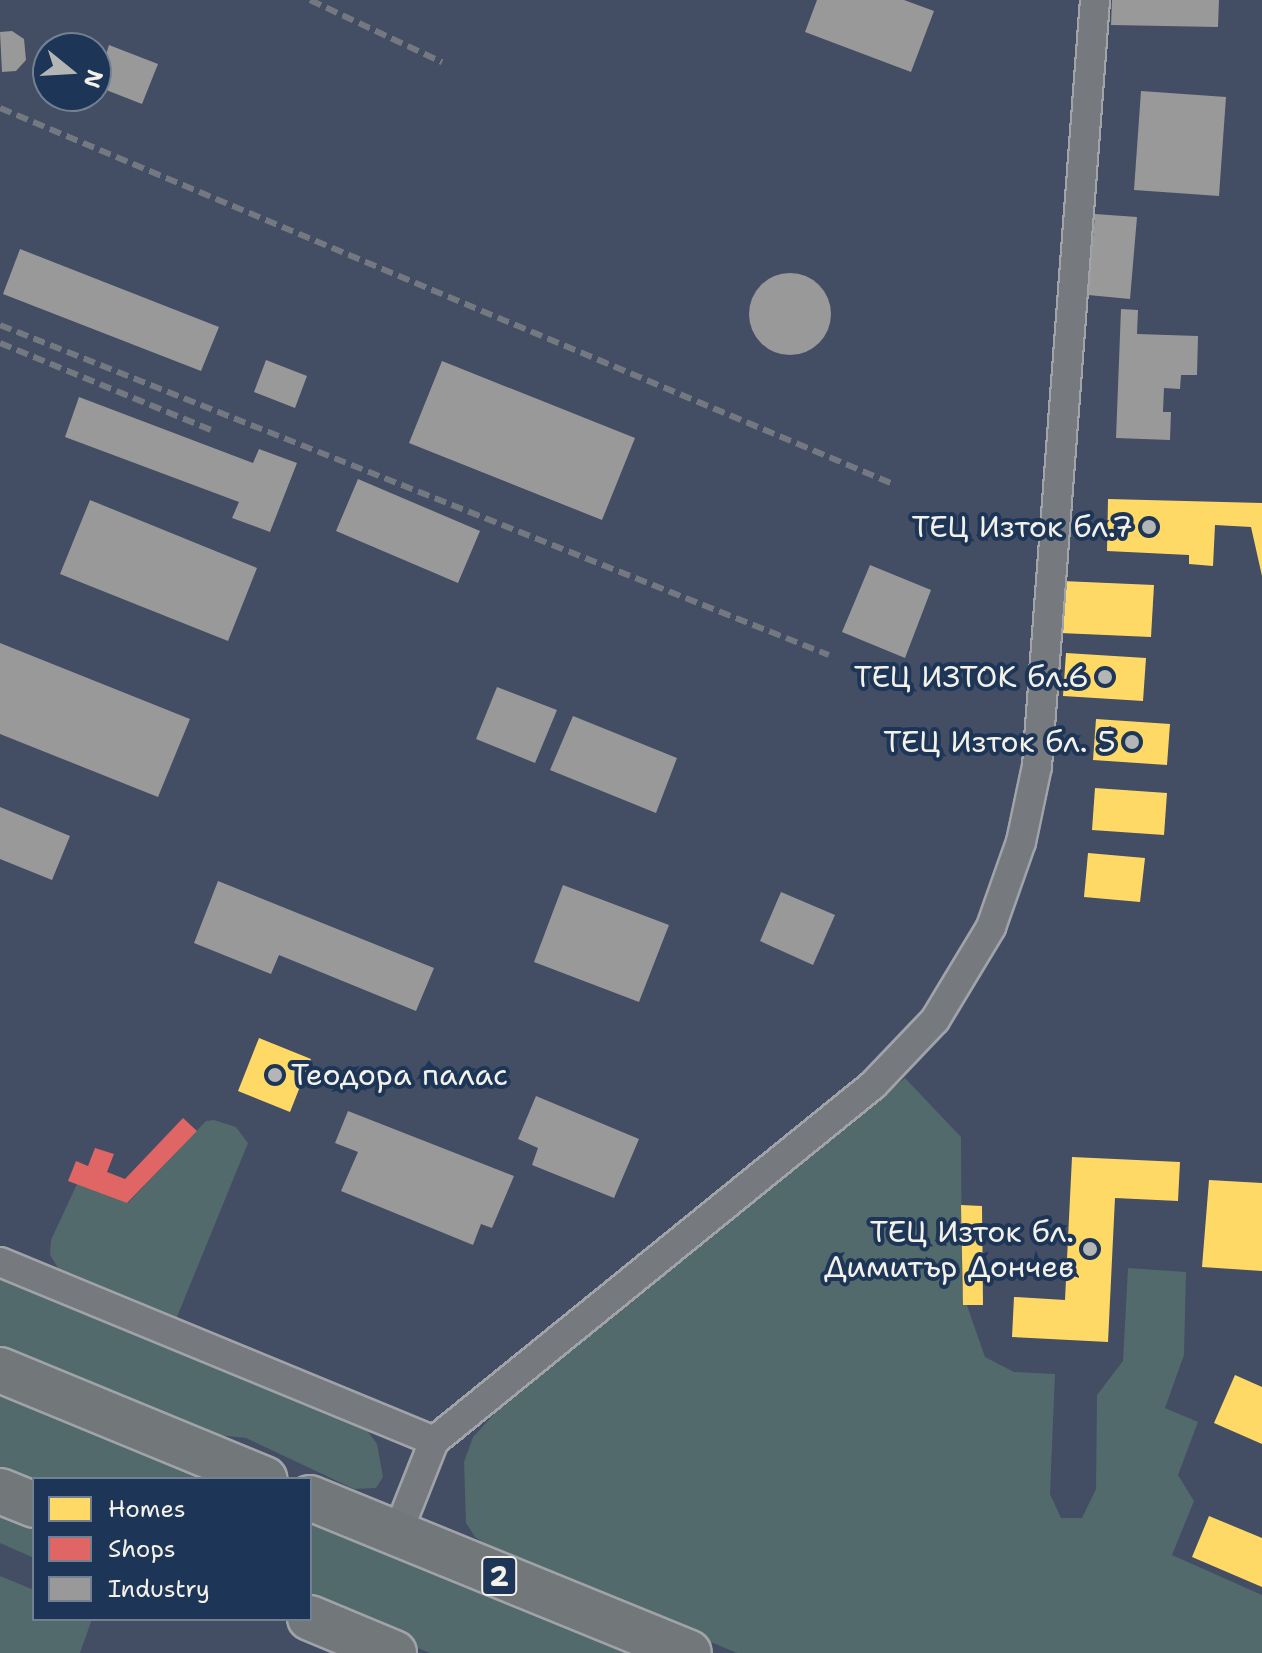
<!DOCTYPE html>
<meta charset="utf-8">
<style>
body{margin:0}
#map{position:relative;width:1262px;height:1653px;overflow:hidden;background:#3e4756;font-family:"Shantell Sans",sans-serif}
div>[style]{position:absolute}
.built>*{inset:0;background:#434d64}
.green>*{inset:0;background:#526a6b}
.homes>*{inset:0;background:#ffd966}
.shops>*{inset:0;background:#e06666}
.industry>*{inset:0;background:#999}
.round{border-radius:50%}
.roads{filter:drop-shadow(2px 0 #a0a3a8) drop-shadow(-2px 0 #a0a3a8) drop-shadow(0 2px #a0a3a8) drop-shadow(0 -2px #a0a3a8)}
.minor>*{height:28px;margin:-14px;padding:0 14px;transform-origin:14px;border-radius:14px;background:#767a7f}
.trunk>*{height:44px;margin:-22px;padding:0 22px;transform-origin:22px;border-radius:22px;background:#72777a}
.rail>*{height:6px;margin-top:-3px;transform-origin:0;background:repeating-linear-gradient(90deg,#747880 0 12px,transparent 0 18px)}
.dots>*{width:22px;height:22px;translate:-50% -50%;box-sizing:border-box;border:4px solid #1d3557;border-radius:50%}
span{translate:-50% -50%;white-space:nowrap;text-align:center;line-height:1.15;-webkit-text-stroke:8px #1d3557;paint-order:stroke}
.shield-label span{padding:2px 6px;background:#1d3557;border:2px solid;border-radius:6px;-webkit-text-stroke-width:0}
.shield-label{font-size:28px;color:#f4f1e8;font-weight:700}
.poi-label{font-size:30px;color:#f4f1e8}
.right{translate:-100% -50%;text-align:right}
.left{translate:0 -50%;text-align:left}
.legend{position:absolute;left:32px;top:1477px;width:280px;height:144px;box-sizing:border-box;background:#1d3557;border:2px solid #738091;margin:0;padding:10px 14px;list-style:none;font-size:24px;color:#f4f1e8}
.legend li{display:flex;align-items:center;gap:16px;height:40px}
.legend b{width:40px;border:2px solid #738091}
.north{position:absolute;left:32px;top:32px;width:80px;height:80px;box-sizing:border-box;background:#1d3557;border:2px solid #738091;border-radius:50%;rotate:108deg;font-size:22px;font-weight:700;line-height:32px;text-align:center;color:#f4f1e8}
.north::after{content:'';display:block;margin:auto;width:28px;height:36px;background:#b4b6b5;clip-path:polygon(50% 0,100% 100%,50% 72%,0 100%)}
</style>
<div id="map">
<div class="built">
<div style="clip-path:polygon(evenodd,0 0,1262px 0,1262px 1653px,0 1653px,0 0,48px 48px,96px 48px,96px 96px,48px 96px,48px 48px,0 0,34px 1479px,310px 1479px,310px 1619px,34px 1619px,34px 1479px)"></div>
</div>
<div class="green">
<div style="clip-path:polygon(905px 1078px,961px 1137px,962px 1291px,985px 1357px,1014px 1372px,1055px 1374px,1050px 1494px,1061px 1518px,1082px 1518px,1096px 1489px,1097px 1395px,1123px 1361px,1128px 1268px,1186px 1272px,1184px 1355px,1165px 1408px,1198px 1422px,1178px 1475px,1194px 1501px,1172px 1555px,1262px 1595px,1262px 1653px,737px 1653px,499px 1553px,475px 1537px,466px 1523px,464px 1462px,473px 1437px,496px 1412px)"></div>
<div style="clip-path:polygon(214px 1120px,236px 1127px,248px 1143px,177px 1317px,58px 1268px,50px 1255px,51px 1240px,77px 1184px,128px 1203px,206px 1121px)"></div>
<div style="clip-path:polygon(0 1274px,363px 1425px,377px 1444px,383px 1477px,376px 1488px,354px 1489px,246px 1438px,180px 1431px,0 1357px)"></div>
<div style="clip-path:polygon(0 1387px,227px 1479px,34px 1479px,34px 1493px,0 1479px)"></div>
<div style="clip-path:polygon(0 1507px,34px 1521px,34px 1558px,0 1543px)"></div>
<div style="clip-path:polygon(310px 1513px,654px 1653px,430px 1653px,310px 1604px)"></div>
<div style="clip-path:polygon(0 1576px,34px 1590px,34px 1619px,92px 1619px,80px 1653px,0 1653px)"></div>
</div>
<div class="homes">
<div style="clip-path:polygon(1108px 499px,1262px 503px,1262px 576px,1251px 527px,1215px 525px,1213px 566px,1189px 564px,1189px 555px,1107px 551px)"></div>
<div style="clip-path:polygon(1062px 581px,1154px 585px,1151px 637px,1060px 633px)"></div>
<div style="clip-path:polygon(1066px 653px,1146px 658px,1143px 701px,1063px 696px)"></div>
<div style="clip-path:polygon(1096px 719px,1170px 724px,1167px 765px,1093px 760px)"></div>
<div style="clip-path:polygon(1095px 788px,1167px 793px,1164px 835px,1092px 830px)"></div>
<div style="clip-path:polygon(1088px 853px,1145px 858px,1140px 902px,1084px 897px)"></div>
<div style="clip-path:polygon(259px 1038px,311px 1059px,290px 1112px,238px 1091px)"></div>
<div style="clip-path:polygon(1072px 1157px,1180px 1162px,1178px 1201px,1115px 1198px,1108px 1342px,1012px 1337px,1014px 1297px,1065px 1300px)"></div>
<div style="clip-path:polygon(1209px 1180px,1262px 1183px,1262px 1271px,1202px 1267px)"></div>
<div style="clip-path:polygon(961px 1205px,982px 1206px,983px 1305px,963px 1305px)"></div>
<div style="clip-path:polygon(1235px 1375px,1262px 1387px,1262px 1444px,1214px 1423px)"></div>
<div style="clip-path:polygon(1209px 1516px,1262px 1538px,1262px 1587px,1192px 1557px)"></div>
</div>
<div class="shops">
<div style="clip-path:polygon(183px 1118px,197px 1131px,127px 1203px,68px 1181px,76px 1161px,88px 1166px,95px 1148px,114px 1154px,107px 1172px,125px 1179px)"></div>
</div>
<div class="industry">
<div style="clip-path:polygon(817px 0,904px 0,934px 11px,911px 72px,805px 32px)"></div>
<div style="clip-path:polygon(1112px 0,1219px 0,1218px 27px,1111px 25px)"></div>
<div style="clip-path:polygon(12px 31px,24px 39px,26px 60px,16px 71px,2px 72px,0 32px)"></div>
<div style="clip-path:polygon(109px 45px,158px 64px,142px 104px,96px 86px)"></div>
<div style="clip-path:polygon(1141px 91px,1226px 97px,1219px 196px,1134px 190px)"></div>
<div style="clip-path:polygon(1095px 214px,1137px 217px,1130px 299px,1088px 295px)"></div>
<div style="clip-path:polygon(20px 249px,219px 327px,201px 371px,3px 294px)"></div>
<div class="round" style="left:749px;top:273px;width:82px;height:82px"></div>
<div style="clip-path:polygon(1121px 309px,1138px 310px,1137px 334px,1198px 336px,1197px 375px,1181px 375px,1180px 389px,1164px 388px,1163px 412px,1171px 412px,1170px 440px,1116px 438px)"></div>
<div style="clip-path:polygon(266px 360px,307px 376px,295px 408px,254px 392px)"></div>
<div style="clip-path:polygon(442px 361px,635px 438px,602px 520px,409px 443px)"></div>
<div style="clip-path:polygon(79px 397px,253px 463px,259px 449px,297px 463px,270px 532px,232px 518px,239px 502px,65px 437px)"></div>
<div style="clip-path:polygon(358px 479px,480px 531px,458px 583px,336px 531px)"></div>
<div style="clip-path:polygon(90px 500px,257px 568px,228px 641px,60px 574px)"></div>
<div style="clip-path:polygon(870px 565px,931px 590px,905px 658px,842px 632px)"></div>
<div style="clip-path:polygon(0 643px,190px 719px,158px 797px,0 734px)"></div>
<div style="clip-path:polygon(497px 687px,557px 710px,535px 763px,476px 739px)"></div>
<div style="clip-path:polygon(573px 716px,677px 758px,656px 813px,550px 770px)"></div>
<div style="clip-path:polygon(0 807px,70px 836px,52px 880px,0 859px)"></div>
<div style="clip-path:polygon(218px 881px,434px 968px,416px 1011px,279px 955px,271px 974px,194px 943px)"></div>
<div style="clip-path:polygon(563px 885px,669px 925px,639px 1002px,534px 962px)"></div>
<div style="clip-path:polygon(781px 892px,835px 915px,813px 965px,760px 941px)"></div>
<div style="clip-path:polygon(536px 1096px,639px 1139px,614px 1198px,532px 1165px,538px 1148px,518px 1139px)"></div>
<div style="clip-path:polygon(348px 1111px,514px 1176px,492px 1228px,481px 1224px,473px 1245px,341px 1191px,358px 1152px,335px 1143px)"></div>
</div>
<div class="roads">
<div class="minor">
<div style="left:0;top:1262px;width:469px;rotate:22.4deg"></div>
<div style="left:397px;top:1534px;width:100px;rotate:-68.3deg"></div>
<div style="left:434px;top:1441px;width:565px;rotate:-39.04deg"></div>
<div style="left:873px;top:1085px;width:90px;rotate:-46.4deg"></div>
<div style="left:935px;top:1020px;width:109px;rotate:-58.9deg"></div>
<div style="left:991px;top:927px;width:90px;rotate:-70.6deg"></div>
<div style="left:1021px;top:842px;width:78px;rotate:-78.1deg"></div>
<div style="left:1037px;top:766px;width:768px;rotate:-85.67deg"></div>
</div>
<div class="trunk">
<div style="left:0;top:1370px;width:286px;rotate:22.4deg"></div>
<div style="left:0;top:1491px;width:37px;rotate:22deg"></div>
<div style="left:310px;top:1498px;width:409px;rotate:22.2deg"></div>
<div style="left:310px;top:1618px;width:91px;rotate:22.6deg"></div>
</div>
</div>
<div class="rail">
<div style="left:310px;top:0;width:146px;rotate:25.2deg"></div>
<div style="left:0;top:108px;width:967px;rotate:22.83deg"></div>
<div style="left:0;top:325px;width:892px;rotate:21.71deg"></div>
<div style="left:0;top:343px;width:228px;rotate:22.4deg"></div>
</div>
<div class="dots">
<div style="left:1149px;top:527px;background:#b4b6b5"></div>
<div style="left:1105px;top:677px;background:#b4b6b5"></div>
<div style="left:1132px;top:742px;background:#b4b6b5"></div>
<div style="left:275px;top:1075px;background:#b4b6b5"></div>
<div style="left:1090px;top:1249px;background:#b4b6b5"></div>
</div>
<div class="shield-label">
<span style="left:499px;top:1576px">2</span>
</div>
<div class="poi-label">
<span class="right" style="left:1133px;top:527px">ТЕЦ Изток бл.7</span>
<span class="right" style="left:1089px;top:677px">ТЕЦ ИЗТОК бл.6</span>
<span class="right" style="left:1116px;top:742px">ТЕЦ Изток бл. 5</span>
<span class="left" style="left:291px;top:1075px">Теодора палас</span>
<span class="right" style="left:1074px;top:1249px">ТЕЦ Изток бл.<br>Димитър Дончев</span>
</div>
<ul class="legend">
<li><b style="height:22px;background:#ffd966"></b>Homes</li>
<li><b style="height:22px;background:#e06666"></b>Shops</li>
<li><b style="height:22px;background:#999"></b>Industry</li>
</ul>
<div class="north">N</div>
</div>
